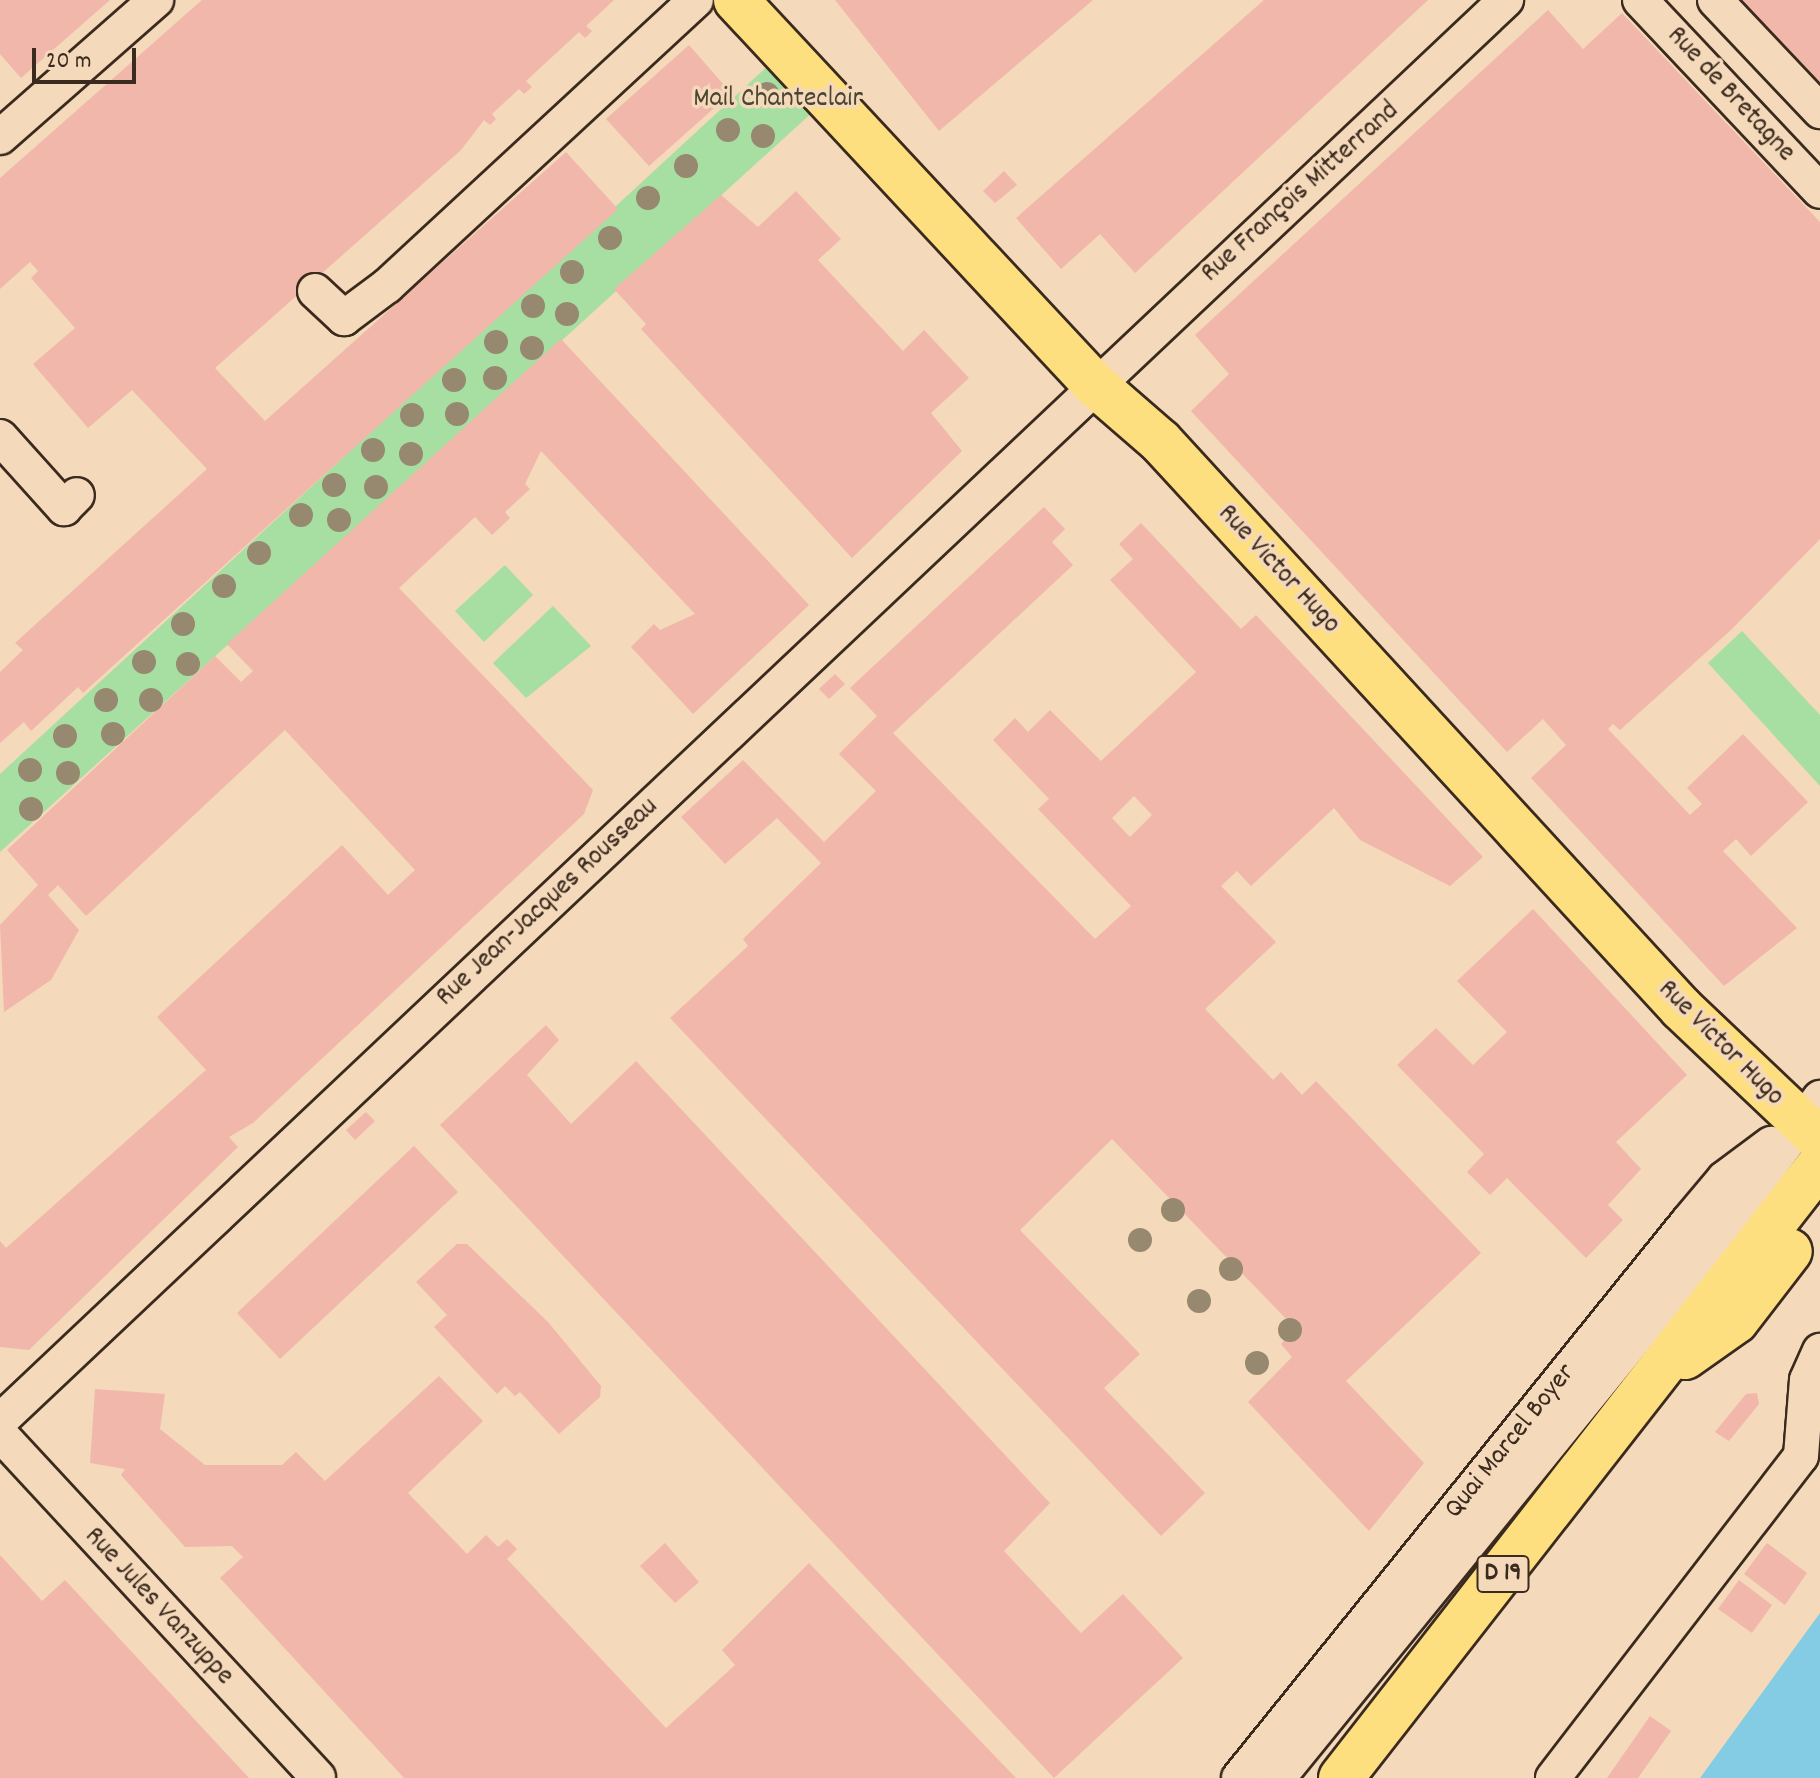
<!DOCTYPE html>
<meta charset="utf-8">
<style>
body{margin:0}
#map{position:relative;width:1820px;height:1778px;overflow:hidden;background:#f4d9bb;font-family:Dekko,sans-serif}
div>[style]{position:absolute}
.green>*{inset:0;background:#a7dea1}
.water>*{inset:0;background:#83cce3}
.building>*{inset:0;background:#f1b7ab}
.roads{filter:drop-shadow(2px 0 #3b2a1e) drop-shadow(-2px 0 #3b2a1e) drop-shadow(0 2px #3b2a1e) drop-shadow(0 -2px #3b2a1e)}
.minor>*{height:34px;margin:-17px;padding:0 17px;transform-origin:17px;border-radius:17px;background:#f4d9bb}
.major>*{height:44px;margin:-22px;padding:0 22px;transform-origin:22px;border-radius:22px;background:#fddf80}
.trees>*{width:24px;height:24px;margin:-12px;border-radius:50%;background:#978870}
span{translate:-50% -50%;white-space:nowrap;text-align:center;line-height:1.15;-webkit-text-stroke:7px #f4d9bb;paint-order:stroke}
.shield-label span{padding:2px 6px;background:#f4d9bb;border:2px solid;border-radius:6px;-webkit-text-stroke-width:0}
.shield-label{font-size:26px;color:#3b2a1e;font-weight:700}
.street-label{font-size:28px;color:#3b2a1e}
.park-label{font-size:28px;color:#4b4532}
.scale{position:absolute;left:32px;top:48px;width:104px;height:36px;box-sizing:border-box;border:4px solid #3b2a1e;border-top:0;padding-left:10px;font-size:24px;line-height:28px;white-space:nowrap;color:#3b2a1e;-webkit-text-stroke:6px #f4d9bb;paint-order:stroke}
</style>
<div id="map">
<div class="green">
<div style="clip-path:polygon(783px 52px,827px 99px,0 852px,0 774px)"></div>
<div style="clip-path:polygon(505px 565px,533px 595px,484px 642px,455px 611px)"></div>
<div style="clip-path:polygon(553px 606px,591px 646px,526px 698px,493px 663px)"></div>
<div style="clip-path:polygon(1742px 631px,1820px 715px,1820px 786px,1708px 663px)"></div>
</div>
<div class="water">
<div style="clip-path:polygon(1820px 1613px,1820px 1778px,1700px 1778px)"></div>
</div>
<div class="building">
<div style="clip-path:polygon(0 0,110px 0,21px 78px,0 54px)"></div>
<div style="clip-path:polygon(202px 0,614px 0,586px 26px,592px 31px,585px 38px,579px 32px,526px 81px,532px 87px,524px 94px,519px 89px,492px 114px,496px 119px,490px 125px,484px 120px,461px 150px,215px 368px,265px 421px,566px 152px,618px 209px,83px 693px,78px 687px,31px 731px,24px 722px,0 743px,0 672px,23px 650px,15px 643px,207px 469px,132px 390px,88px 428px,33px 364px,75px 328px,31px 278px,38px 271px,30px 262px,0 289px,0 178px)"></div>
<div style="clip-path:polygon(835px 0,1093px 0,939px 131px)"></div>
<div style="clip-path:polygon(1264px 0,1428px 0,1135px 273px,1100px 234px,1061px 269px,1016px 218px)"></div>
<div style="clip-path:polygon(1737px 0,1820px 0,1820px 86px)"></div>
<div style="clip-path:polygon(1548px 10px,1583px 49px,1622px 13px,1820px 222px,1820px 539px,1732px 629px,1620px 730px,1613px 724px,1608px 729px,1690px 815px,1702px 804px,1687px 788px,1743px 734px,1808px 802px,1751px 856px,1736px 839px,1723px 851px,1797px 928px,1724px 986px,1531px 778px,1566px 745px,1543px 719px,1507px 752px,1191px 411px,1229px 374px,1195px 335px)"></div>
<div style="clip-path:polygon(689px 45px,731px 93px,649px 166px,606px 119px)"></div>
<div style="clip-path:polygon(1004px 171px,1017px 185px,995px 203px,983px 191px)"></div>
<div style="clip-path:polygon(796px 191px,841px 239px,818px 260px,903px 351px,924px 330px,969px 378px,931px 413px,962px 451px,852px 558px,641px 329px,646px 324px,614px 289px,721px 195px,758px 227px)"></div>
<div style="clip-path:polygon(561px 339px,809px 605px,693px 714px,631px 647px,654px 624px,660px 630px,695px 614px,541px 451px,525px 484px,530px 489px,505px 512px,510px 518px,492px 535px,475px 517px,399px 588px,593px 790px,584px 814px,253px 1123px,229px 1137px,238px 1147px,29px 1350px,0 1347px,0 1241px,6px 1248px,206px 1070px,157px 1017px,342px 845px,388px 895px,415px 870px,285px 730px,86px 916px,58px 885px,48px 895px,79px 930px,51px 980px,4px 1012px,0 925px,38px 885px,7px 850px,215px 656px,241px 682px,253px 671px,227px 644px)"></div>
<div style="clip-path:polygon(evenodd,1044px 507px,1065px 529px,1052px 542px,1073px 565px,893px 733px,1095px 939px,1131px 906px,1038px 809px,1049px 799px,993px 740px,1015px 718px,1028px 732px,1050px 710px,1101px 761px,1196px 672px,1110px 580px,1133px 559px,1119px 544px,1141px 523px,1241px 629px,1256px 615px,1483px 857px,1450px 886px,1360px 840px,1334px 808px,1251px 886px,1237px 871px,1221px 886px,1276px 942px,1205px 1009px,1273px 1080px,1281px 1072px,1302px 1095px,1316px 1081px,1481px 1253px,1346px 1381px,1424px 1463px,1369px 1531px,1248px 1402px,1292px 1357px,1281px 1344px,1295px 1328px,1112px 1139px,1020px 1230px,1140px 1354px,1104px 1388px,1205px 1493px,1161px 1536px,670px 1018px,748px 946px,743px 939px,821px 863px,777px 818px,725px 864px,681px 817px,743px 760px,824px 842px,876px 791px,839px 754px,877px 716px,850px 688px,1044px 507px,1134px 796px,1152px 815px,1130px 837px,1112px 818px,1134px 796px)"></div>
<div style="clip-path:polygon(835px 674px,845px 684px,829px 699px,819px 689px)"></div>
<div style="clip-path:polygon(1533px 909px,1687px 1075px,1616px 1142px,1641px 1169px,1608px 1205px,1623px 1220px,1586px 1258px,1507px 1178px,1490px 1195px,1467px 1172px,1484px 1154px,1397px 1065px,1436px 1028px,1473px 1065px,1507px 1032px,1457px 981px)"></div>
<div style="clip-path:polygon(546px 1025px,559px 1040px,527px 1075px,571px 1124px,636px 1061px,1050px 1503px,1004px 1551px,1081px 1633px,1123px 1594px,1183px 1658px,1054px 1778px,440px 1125px)"></div>
<div style="clip-path:polygon(366px 1112px,375px 1121px,355px 1140px,346px 1130px)"></div>
<div style="clip-path:polygon(414px 1146px,458px 1192px,280px 1359px,237px 1313px)"></div>
<div style="clip-path:polygon(457px 1244px,467px 1244px,548px 1322px,601px 1386px,600px 1397px,559px 1434px,520px 1392px,515px 1396px,505px 1386px,497px 1394px,434px 1327px,447px 1315px,416px 1282px)"></div>
<div style="clip-path:polygon(439px 1376px,483px 1421px,408px 1493px,467px 1554px,486px 1535px,498px 1547px,507px 1539px,517px 1549px,507px 1559px,666px 1728px,735px 1665px,722px 1650px,809px 1563px,1016px 1778px,404px 1778px,220px 1578px,243px 1557px,232px 1546px,185px 1547px,121px 1475px,125px 1469px,90px 1463px,95px 1389px,165px 1394px,160px 1429px,205px 1465px,282px 1465px,296px 1452px,325px 1481px)"></div>
<div style="clip-path:polygon(1757px 1393px,1759px 1404px,1729px 1441px,1715px 1432px,1746px 1394px)"></div>
<div style="clip-path:polygon(665px 1543px,699px 1582px,675px 1603px,640px 1566px)"></div>
<div style="clip-path:polygon(1767px 1543px,1807px 1573px,1785px 1605px,1744px 1574px)"></div>
<div style="clip-path:polygon(0 1555px,42px 1601px,65px 1580px,249px 1778px,0 1778px)"></div>
<div style="clip-path:polygon(1739px 1580px,1772px 1605px,1752px 1633px,1718px 1609px)"></div>
<div style="clip-path:polygon(1650px 1716px,1671px 1731px,1638px 1778px,1607px 1778px)"></div>
</div>
<div class="roads">
<div class="minor">
<div style="left:1640px;top:0;width:262px;rotate:46.7deg"></div>
<div style="left:1715px;top:0;width:153px;rotate:46.6deg"></div>
<div style="left:0;top:137px;width:208px;rotate:-41.3deg"></div>
<div style="left:315px;top:291px;width:40px;rotate:43deg"></div>
<div style="left:344px;top:318px;width:54px;rotate:-36.7deg"></div>
<div style="left:387px;top:286px;width:421px;rotate:-42.8deg"></div>
<div style="left:0;top:437px;width:96px;rotate:48deg"></div>
<div style="left:64px;top:508px;width:18px;rotate:-45deg"></div>
<div style="left:0;top:1421px;width:2071px;rotate:-43.34deg"></div>
<div style="left:0;top:1434px;width:468px;rotate:47.2deg"></div>
<div style="left:1239px;top:1778px;width:715px;rotate:-51.08deg"></div>
<div style="left:1688px;top:1222px;width:56px;rotate:-50.1deg"></div>
<div style="left:1724px;top:1179px;width:59px;rotate:-36.7deg"></div>
<div style="left:1278px;top:1778px;width:688px;rotate:-50.9deg"></div>
<div style="left:1712px;top:1244px;width:182px;rotate:-53.5deg"></div>
<div style="left:1553px;top:1778px;width:406px;rotate:-52.4deg"></div>
<div style="left:1801px;top:1456px;width:76px;rotate:-85.5deg"></div>
<div style="left:1807px;top:1380px;width:32px;rotate:-66deg"></div>
</div>
<div class="major">
<div style="left:736px;top:0;width:524px;rotate:47.01deg"></div>
<div style="left:1093px;top:383px;width:89px;rotate:40.9deg"></div>
<div style="left:1160px;top:441px;width:770px;rotate:47.42deg"></div>
<div style="left:1681px;top:1008px;width:192px;rotate:43.5deg"></div>
<div style="left:1685px;top:1357px;width:62px;rotate:-35.2deg"></div>
<div style="left:1736px;top:1321px;width:88px;rotate:-52.4deg"></div>
<div style="left:1341px;top:1778px;width:779px;rotate:-52.04deg"></div>
</div>
</div>
<div class="trees">
<div style="left:767px;top:94px"></div>
<div style="left:728px;top:130px"></div>
<div style="left:763px;top:136px"></div>
<div style="left:686px;top:166px"></div>
<div style="left:648px;top:198px"></div>
<div style="left:610px;top:238px"></div>
<div style="left:572px;top:272px"></div>
<div style="left:533px;top:306px"></div>
<div style="left:567px;top:314px"></div>
<div style="left:496px;top:342px"></div>
<div style="left:532px;top:348px"></div>
<div style="left:495px;top:378px"></div>
<div style="left:454px;top:380px"></div>
<div style="left:457px;top:414px"></div>
<div style="left:412px;top:415px"></div>
<div style="left:373px;top:450px"></div>
<div style="left:411px;top:454px"></div>
<div style="left:334px;top:485px"></div>
<div style="left:376px;top:487px"></div>
<div style="left:301px;top:515px"></div>
<div style="left:339px;top:520px"></div>
<div style="left:259px;top:553px"></div>
<div style="left:224px;top:586px"></div>
<div style="left:183px;top:624px"></div>
<div style="left:144px;top:662px"></div>
<div style="left:188px;top:664px"></div>
<div style="left:106px;top:700px"></div>
<div style="left:151px;top:700px"></div>
<div style="left:113px;top:734px"></div>
<div style="left:65px;top:736px"></div>
<div style="left:30px;top:770px"></div>
<div style="left:68px;top:773px"></div>
<div style="left:31px;top:809px"></div>
<div style="left:1173px;top:1210px"></div>
<div style="left:1140px;top:1240px"></div>
<div style="left:1231px;top:1269px"></div>
<div style="left:1199px;top:1301px"></div>
<div style="left:1290px;top:1330px"></div>
<div style="left:1257px;top:1363px"></div>
</div>
<div class="shield-label">
<span style="left:1503px;top:1574px">D 19</span>
</div>
<div class="street-label">
<span style="left:1730px;top:95px;rotate:47deg">Rue de Bretagne</span>
<span style="left:1301px;top:193px;rotate:-42deg">Rue François Mitterrand</span>
<span style="left:1278px;top:570px;rotate:47deg">Rue Victor Hugo</span>
<span style="left:548px;top:903px;rotate:-43deg">Rue Jean-Jacques Rousseau</span>
<span style="left:1720px;top:1044px;rotate:45deg">Rue Victor Hugo</span>
<span style="left:1511px;top:1442px;rotate:-51deg">Quai Marcel Boyer</span>
<span style="left:158px;top:1607px;rotate:47deg">Rue Jules Vanzuppe</span>
</div>
<div class="park-label">
<span style="left:778px;top:100px">Mail Chanteclair</span>
</div>
<div class="scale">20 m</div>
</div>
